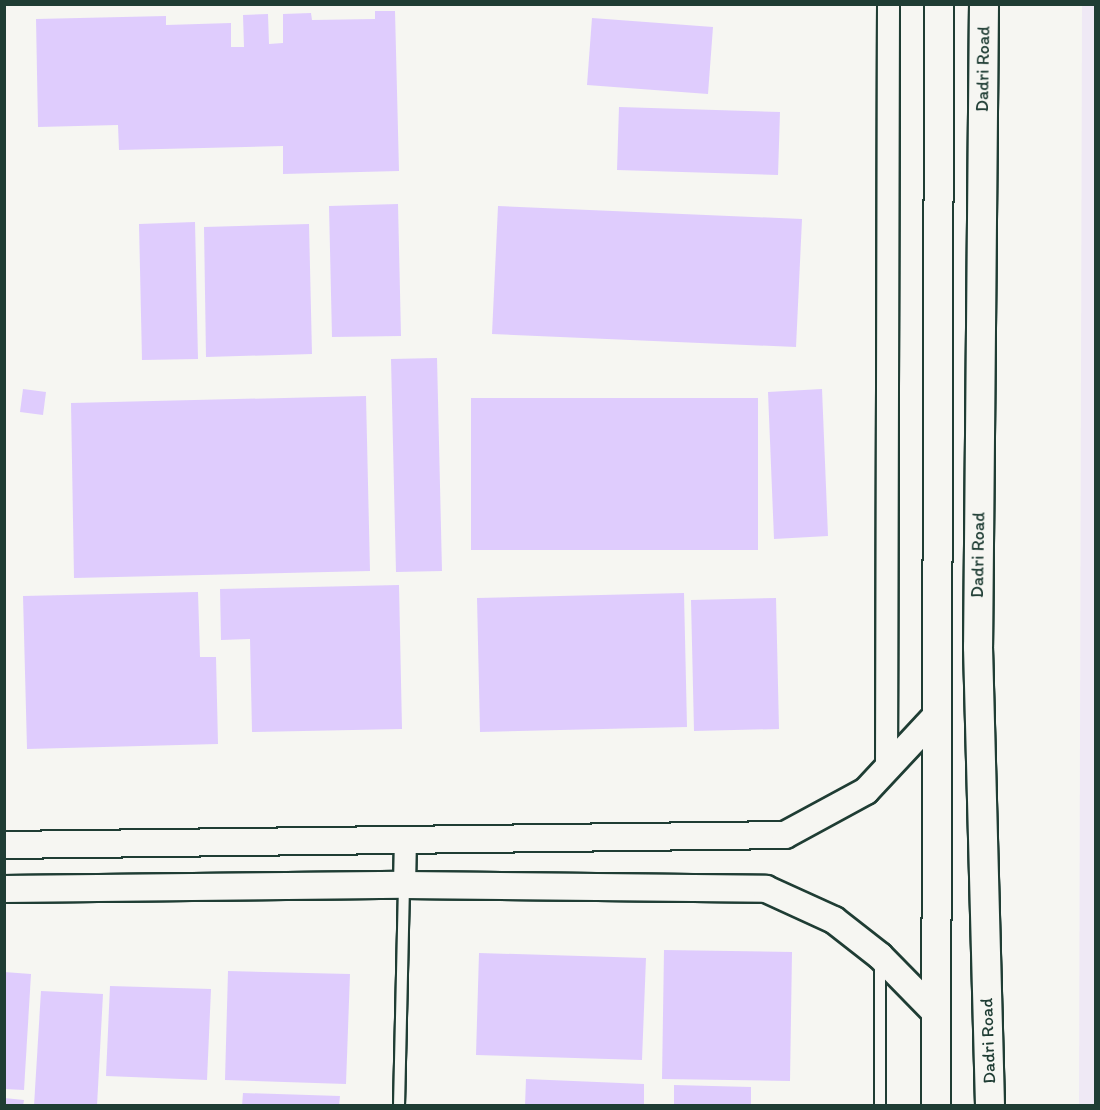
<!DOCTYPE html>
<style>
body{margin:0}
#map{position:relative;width:1100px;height:1110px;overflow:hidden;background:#f6f6f2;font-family:Itim,sans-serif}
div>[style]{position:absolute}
.built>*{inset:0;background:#efe9f5}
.building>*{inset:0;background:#dfccfd}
.roads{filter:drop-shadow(2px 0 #1f3d34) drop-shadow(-2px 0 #1f3d34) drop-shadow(0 2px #1f3d34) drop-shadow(0 -2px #1f3d34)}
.service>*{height:10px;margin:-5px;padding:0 5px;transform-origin:5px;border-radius:5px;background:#f6f6f2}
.minor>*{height:21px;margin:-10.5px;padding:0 10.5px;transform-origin:10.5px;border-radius:10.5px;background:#f6f6f2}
.tertiary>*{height:26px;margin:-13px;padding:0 13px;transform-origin:13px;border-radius:13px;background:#f6f6f2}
.secondary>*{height:28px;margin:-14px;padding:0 14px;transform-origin:14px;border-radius:14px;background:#f6f6f2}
span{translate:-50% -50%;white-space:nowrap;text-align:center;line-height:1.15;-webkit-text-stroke:4.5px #f6f6f2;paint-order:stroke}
.street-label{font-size:18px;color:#1f3d34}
.frame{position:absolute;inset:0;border:6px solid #1f3d34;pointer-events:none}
</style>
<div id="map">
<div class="built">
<div style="clip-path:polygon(1095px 4px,1096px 1105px,1079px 1106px,1082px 5px)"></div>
</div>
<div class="building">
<div style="clip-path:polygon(375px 11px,395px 11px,399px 171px,283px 174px,283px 146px,119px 150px,118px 125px,38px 127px,36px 19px,166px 16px,166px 25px,231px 23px,231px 47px,244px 47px,243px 15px,268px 14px,269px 44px,283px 43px,283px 14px,311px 13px,312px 20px,375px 19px)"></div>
<div style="clip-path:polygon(592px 18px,713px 27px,708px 94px,587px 85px)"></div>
<div style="clip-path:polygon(619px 107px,780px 112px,778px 175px,617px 170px)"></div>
<div style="clip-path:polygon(398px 204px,401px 336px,332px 337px,329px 206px)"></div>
<div style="clip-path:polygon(498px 206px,802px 219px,796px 347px,492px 334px)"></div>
<div style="clip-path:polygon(195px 222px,198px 359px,142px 360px,139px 224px)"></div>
<div style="clip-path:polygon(309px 224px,312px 354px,206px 357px,204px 227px)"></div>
<div style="clip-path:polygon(437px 358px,442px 571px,396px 572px,391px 359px)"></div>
<div style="clip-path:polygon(23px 389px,46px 392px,43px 415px,20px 412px)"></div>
<div style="clip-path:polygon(822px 389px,828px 536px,774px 539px,768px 392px)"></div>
<div style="clip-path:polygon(366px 396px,370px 571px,74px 578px,71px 403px)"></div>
<div style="clip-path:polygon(471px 398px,758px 398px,758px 550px,471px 550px)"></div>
<div style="clip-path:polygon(399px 585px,402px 729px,252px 732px,250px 639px,221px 640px,220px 589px)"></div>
<div style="clip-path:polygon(198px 592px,200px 657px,216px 657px,218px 744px,27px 749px,23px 596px)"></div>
<div style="clip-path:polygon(684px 593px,687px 727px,480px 732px,477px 598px)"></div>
<div style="clip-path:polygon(776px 598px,779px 729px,694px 731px,691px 600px)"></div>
<div style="clip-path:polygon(664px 950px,792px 952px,790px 1081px,662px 1079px)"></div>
<div style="clip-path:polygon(479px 953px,646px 958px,642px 1060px,476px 1055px)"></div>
<div style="clip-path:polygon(228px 971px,350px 974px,346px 1084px,225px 1080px)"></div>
<div style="clip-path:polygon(4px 972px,31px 974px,24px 1090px,4px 1089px)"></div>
<div style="clip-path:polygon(110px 986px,211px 989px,207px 1080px,106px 1076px)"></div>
<div style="clip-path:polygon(41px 991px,103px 994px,97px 1106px,34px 1106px)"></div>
<div style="clip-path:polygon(526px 1079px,644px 1084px,644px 1106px,525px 1106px)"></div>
<div style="clip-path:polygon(674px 1085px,751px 1087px,751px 1106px,674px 1106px)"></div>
<div style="clip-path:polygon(243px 1093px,340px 1096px,339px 1106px,242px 1106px)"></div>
<div style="clip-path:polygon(4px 1098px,24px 1100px,23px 1106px,4px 1106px)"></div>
</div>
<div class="roads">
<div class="service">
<div style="left:399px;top:1106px;width:220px;rotate:-88.7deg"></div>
<div style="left:880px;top:1106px;width:144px;rotate:-90deg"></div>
</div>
<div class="minor">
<div style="left:886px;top:769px;width:765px;rotate:-89.85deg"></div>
<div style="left:404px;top:885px;width:46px;rotate:-88.8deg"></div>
</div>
<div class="tertiary">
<div style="left:4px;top:845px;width:781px;rotate:-0.73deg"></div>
<div style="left:785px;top:835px;width:92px;rotate:-28.5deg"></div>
<div style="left:866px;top:791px;width:100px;rotate:-47deg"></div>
<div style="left:4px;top:889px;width:400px;rotate:-0.6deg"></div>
<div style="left:404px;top:885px;width:362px;rotate:0.6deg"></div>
<div style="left:766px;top:889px;width:75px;rotate:24.5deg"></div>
<div style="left:834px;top:920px;width:58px;rotate:38deg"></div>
<div style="left:880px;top:956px;width:81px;rotate:45.5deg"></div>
</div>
<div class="secondary">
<div style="left:984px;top:4px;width:643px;rotate:90.53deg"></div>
<div style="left:978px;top:647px;width:459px;rotate:88.5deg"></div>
<div style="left:936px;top:1106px;width:1102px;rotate:-89.84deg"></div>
</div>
</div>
<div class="street-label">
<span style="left:983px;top:69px;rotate:-89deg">Dadri Road</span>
<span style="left:978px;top:555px;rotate:-89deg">Dadri Road</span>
<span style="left:988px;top:1041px;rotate:-92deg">Dadri Road</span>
</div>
<div class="frame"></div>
</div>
